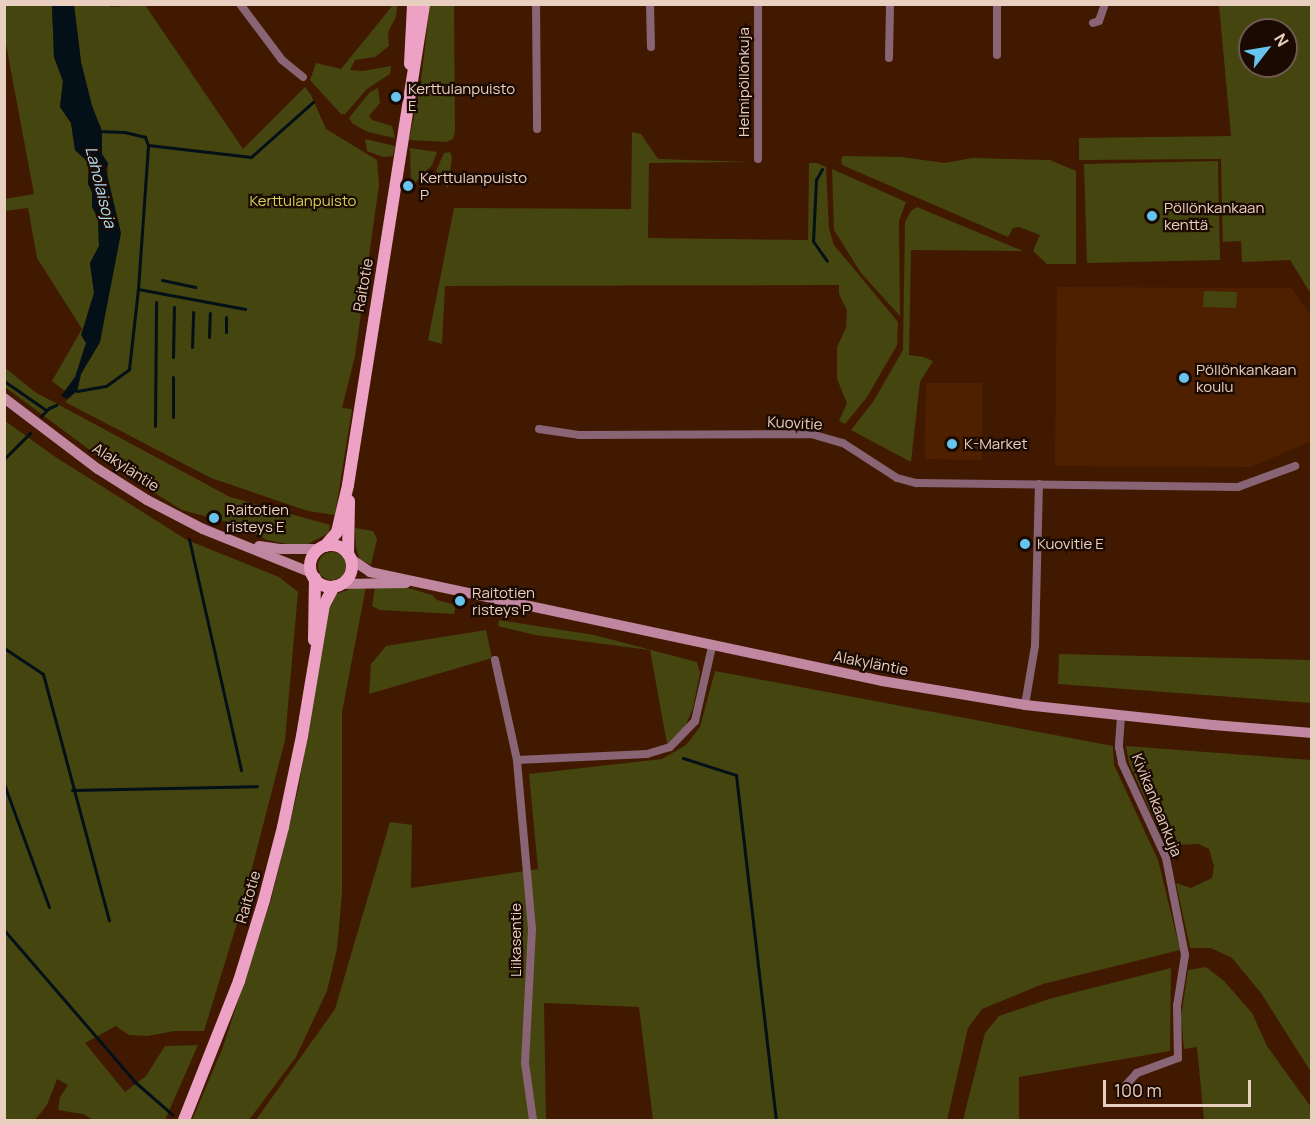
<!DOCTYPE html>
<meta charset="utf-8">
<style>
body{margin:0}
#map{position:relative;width:1316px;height:1125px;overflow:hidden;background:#411900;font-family:Manrope,sans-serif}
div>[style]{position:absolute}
.built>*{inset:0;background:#4f2000}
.green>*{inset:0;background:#454510}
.round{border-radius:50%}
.water>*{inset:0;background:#041017}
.stream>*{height:3px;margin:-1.5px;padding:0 1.5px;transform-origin:1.5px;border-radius:1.5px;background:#041017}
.minor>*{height:8px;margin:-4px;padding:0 4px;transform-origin:4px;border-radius:4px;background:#896475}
.secondary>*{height:10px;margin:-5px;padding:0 5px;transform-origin:5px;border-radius:5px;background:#c187a1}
.primary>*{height:12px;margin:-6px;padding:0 6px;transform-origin:6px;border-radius:6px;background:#eda1c4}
.primary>.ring{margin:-6px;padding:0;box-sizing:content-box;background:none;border:12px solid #eda1c4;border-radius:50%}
.dots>*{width:16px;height:16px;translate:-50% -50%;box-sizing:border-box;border:3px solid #1b0a02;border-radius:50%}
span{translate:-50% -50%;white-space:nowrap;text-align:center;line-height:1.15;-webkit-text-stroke:4.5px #1b0a02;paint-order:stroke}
.street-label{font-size:15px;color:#e9cfc0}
.poi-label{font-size:15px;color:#e9cfc0}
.left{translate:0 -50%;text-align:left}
.park-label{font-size:15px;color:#d1d456}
.water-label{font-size:16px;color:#aeddf5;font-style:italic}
.frame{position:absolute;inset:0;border:6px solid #e9cfc0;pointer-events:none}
.north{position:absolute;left:1238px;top:18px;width:60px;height:60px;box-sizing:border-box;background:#1b0a02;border:2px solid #6d594e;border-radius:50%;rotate:59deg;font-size:16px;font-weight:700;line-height:24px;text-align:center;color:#e9cfc0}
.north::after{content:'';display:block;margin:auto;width:21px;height:27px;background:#67c4ef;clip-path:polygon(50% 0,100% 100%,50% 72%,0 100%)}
.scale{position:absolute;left:1103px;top:1080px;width:148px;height:27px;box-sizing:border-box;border:3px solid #e9cfc0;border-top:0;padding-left:8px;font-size:18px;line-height:21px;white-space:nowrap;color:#e9cfc0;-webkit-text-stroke:4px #1b0a02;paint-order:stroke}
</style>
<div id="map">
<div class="built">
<div style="clip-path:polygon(1057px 287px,1291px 288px,1311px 315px,1311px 441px,1251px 467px,1055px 466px)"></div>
<div style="clip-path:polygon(926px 383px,982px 383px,982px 460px,925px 459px)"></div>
</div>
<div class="green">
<div style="clip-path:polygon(6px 5px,52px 5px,54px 57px,63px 81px,60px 107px,71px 123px,75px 150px,89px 163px,88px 184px,92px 192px,92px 207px,98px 218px,99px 246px,90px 263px,94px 293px,87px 316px,86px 343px,76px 377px,66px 392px,52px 381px,82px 329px,37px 258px,28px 208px,5px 211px,5px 199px,34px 194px,5px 39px)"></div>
<div style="clip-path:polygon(74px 5px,110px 5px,110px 7px,145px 5px,243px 149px,305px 87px,311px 95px,326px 129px,377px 160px,379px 185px,355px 356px,342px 408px,352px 409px,335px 515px,308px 511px,211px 478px,65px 402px,77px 391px,81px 374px,100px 342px,108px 163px,101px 154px,102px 131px,92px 106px,81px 62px)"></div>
<div style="clip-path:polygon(393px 5px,397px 5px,396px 17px,388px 32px,389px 46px,375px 57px,355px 60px,350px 70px,363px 71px,391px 66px,390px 74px,367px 89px,345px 114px,341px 114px,310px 80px,316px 63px,341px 69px)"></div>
<div style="clip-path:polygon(430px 5px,454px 5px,455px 131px,453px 139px,447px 142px,409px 140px,420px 88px)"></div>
<div style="clip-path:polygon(evenodd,1219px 5px,1311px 5px,1311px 294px,1290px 260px,1242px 262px,1241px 241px,1223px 242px,1222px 212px,1240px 211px,1222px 210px,1221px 159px,1079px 160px,1079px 138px,1231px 136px,1219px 5px,1250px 30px,1286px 30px,1286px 66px,1250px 66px,1250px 30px)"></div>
<div style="clip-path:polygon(378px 88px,380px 103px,369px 116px,372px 120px,392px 126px,395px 138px,368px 132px,353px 124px,349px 118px,370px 92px)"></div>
<div style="clip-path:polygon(632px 132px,641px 134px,658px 159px,751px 162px,649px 163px,648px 238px,808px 240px,809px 163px,817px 163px,826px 167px,829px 229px,834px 245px,898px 322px,897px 345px,867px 397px,845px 424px,839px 421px,847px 403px,837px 379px,837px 347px,846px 328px,847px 310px,839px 294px,839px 285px,445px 286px,442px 344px,428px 340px,454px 208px,631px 209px)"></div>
<div style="clip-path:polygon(365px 139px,395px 146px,393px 156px,383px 157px,367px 151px)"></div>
<div style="clip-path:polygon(410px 148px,437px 152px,432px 165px,411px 188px)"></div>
<div style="clip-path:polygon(450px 152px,452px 157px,448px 188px,436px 171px,444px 153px)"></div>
<div style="clip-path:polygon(843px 156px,901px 157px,945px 163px,972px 158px,1050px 160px,1076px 171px,1076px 264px,1047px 264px,1033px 251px,1040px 235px,1019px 227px,1013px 228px,1008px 237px,842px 165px,841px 160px)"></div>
<div style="clip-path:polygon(1218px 161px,1220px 260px,1087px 263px,1084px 164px)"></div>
<div style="clip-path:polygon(832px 169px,906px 202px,899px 221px,900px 316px,861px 273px,834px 230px)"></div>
<div style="clip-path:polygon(917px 207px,1023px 251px,911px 250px,909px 355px,923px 357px,933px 361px,920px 382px,911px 462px,851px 430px,873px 402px,903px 350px,905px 222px,911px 211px)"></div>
<div style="clip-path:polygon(1204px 291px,1237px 292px,1236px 308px,1203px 307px)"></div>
<div style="clip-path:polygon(4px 367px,35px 392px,230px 497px,330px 525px,329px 533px,302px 547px,267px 540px,238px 525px,182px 510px,114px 468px,5px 387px)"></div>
<div style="clip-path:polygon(4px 420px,54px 456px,187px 540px,279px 577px,298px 592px,285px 740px,242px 907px,204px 1031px,174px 1031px,148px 1036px,129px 1035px,116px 1026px,85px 1043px,125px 1092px,146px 1076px,165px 1046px,198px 1045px,165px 1120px,93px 1120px,83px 1114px,58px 1110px,60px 1097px,68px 1085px,57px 1079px,47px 1105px,35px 1120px,5px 1120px)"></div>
<div style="clip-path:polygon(355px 528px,373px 531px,377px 539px,371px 565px,360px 559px,356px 548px)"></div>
<div class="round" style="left:318px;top:552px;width:28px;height:28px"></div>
<div style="clip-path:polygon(366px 587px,342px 712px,342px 894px,337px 949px,327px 991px,296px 1057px,249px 1120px,192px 1120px,223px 1047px,271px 900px,299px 786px,326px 615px,334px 595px,350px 589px)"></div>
<div style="clip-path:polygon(375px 587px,408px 588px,432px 595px,437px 600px,456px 605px,454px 614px,380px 610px,372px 606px)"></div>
<div style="clip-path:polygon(499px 620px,594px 635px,697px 662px,700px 673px,693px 708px,685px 727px,667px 744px,650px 650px,535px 635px,498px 626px)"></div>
<div style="clip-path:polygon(486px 630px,492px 658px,369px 694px,371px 664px,386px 646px)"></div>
<div style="clip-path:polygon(1059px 654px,1311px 660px,1311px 703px,1058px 684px)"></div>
<div style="clip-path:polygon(715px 671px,1113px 746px,1114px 765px,1158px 860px,1180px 950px,1043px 984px,982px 1009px,968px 1028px,947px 1120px,653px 1120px,639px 1007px,544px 1003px,546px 1120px,256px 1120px,335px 1009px,390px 822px,412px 825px,411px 888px,538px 869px,529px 774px,662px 759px,686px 745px,700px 727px)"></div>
<div style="clip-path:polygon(1126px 746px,1311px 760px,1311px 1072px,1261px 993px,1232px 958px,1211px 948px,1190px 948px,1176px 883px,1191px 888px,1212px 878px,1214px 866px,1209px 849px,1199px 844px,1175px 845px,1169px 853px,1129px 763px)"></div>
<div style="clip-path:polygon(1206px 967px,1224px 981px,1252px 1013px,1267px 1046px,1311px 1107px,1311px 1120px,1204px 1120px,1197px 1047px,1184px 1049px,1181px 1017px,1188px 970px)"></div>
<div style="clip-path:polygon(1171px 968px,1170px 1051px,1019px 1077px,1019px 1120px,963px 1120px,985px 1033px,999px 1016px,1049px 999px)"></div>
</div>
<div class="water">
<div style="clip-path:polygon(52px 5px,74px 5px,81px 62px,92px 106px,102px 131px,102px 154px,108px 163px,106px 170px,121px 233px,100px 342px,81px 374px,77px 391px,67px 399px,61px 396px,75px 377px,86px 343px,81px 335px,94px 293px,90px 263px,99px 246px,98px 218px,92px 207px,92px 192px,88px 184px,89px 163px,75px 150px,71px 123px,60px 107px,63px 81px,54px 57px)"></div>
</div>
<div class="stream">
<div style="left:148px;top:145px;width:104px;rotate:6.6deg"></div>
<div style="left:251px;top:157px;width:83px;rotate:-41.6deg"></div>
<div style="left:822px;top:169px;width:13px;rotate:119deg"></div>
<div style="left:816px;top:180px;width:61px;rotate:92.8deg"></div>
<div style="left:813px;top:241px;width:24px;rotate:55deg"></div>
<div style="left:162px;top:280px;width:34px;rotate:12deg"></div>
<div style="left:138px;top:289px;width:109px;rotate:10.6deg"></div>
<div style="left:226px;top:332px;width:15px;rotate:-90deg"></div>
<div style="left:209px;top:337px;width:24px;rotate:-88deg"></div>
<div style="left:192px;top:347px;width:35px;rotate:-88deg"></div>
<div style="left:173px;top:357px;width:50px;rotate:-88.9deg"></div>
<div style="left:4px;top:381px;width:51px;rotate:34.6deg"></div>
<div style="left:77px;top:391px;width:29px;rotate:-10deg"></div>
<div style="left:106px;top:386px;width:29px;rotate:-36deg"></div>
<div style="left:129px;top:369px;width:81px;rotate:-83.6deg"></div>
<div style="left:138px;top:289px;width:144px;rotate:-86deg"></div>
<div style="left:148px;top:145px;width:9px;rotate:-111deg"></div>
<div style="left:145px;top:137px;width:21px;rotate:-166deg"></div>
<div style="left:125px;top:132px;width:23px;rotate:-178deg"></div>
<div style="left:41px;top:416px;width:11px;rotate:-45deg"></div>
<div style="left:49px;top:408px;width:8px;rotate:-23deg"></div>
<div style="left:173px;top:417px;width:40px;rotate:-90deg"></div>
<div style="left:155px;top:426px;width:124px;rotate:-89.5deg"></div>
<div style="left:4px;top:459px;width:37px;rotate:-45deg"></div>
<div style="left:189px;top:539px;width:237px;rotate:77.3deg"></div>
<div style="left:4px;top:648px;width:47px;rotate:33.7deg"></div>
<div style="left:43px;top:674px;width:255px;rotate:75deg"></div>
<div style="left:683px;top:758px;width:56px;rotate:17.8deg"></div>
<div style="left:736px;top:775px;width:347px;rotate:83.4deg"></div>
<div style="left:4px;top:784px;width:131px;rotate:69.9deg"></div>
<div style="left:72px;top:790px;width:185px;rotate:-1.2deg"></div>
<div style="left:4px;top:930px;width:201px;rotate:49.2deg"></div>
<div style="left:135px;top:1082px;width:50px;rotate:41deg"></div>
</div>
<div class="minor">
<div style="left:240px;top:4px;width:70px;rotate:53.1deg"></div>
<div style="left:282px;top:60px;width:27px;rotate:39deg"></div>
<div style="left:536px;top:4px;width:125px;rotate:89.5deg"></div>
<div style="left:650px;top:4px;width:43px;rotate:88.7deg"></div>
<div style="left:1093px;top:23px;width:6px;rotate:-18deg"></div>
<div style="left:1099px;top:21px;width:18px;rotate:-71deg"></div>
<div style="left:997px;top:55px;width:51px;rotate:-90deg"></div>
<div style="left:889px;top:58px;width:54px;rotate:-88.9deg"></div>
<div style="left:758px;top:159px;width:155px;rotate:-90deg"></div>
<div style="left:539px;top:429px;width:40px;rotate:8.5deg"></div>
<div style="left:579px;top:435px;width:232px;rotate:-0.2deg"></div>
<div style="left:811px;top:434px;width:33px;rotate:16deg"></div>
<div style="left:843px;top:443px;width:64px;rotate:32.9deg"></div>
<div style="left:897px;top:478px;width:20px;rotate:15deg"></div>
<div style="left:916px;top:483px;width:322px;rotate:0.7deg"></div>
<div style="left:1238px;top:487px;width:61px;rotate:-20.2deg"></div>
<div style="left:495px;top:660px;width:102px;rotate:77.6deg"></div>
<div style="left:1025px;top:705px;width:60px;rotate:-80.4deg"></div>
<div style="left:1035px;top:646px;width:162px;rotate:-88.6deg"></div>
<div style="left:1121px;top:716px;width:31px;rotate:94deg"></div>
<div style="left:1119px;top:747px;width:16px;rotate:79deg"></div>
<div style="left:1122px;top:763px;width:105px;rotate:65.1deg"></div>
<div style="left:1166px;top:858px;width:99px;rotate:78.9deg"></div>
<div style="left:1185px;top:955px;width:52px;rotate:98.9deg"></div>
<div style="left:1177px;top:1006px;width:52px;rotate:88.9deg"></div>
<div style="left:1178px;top:1058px;width:44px;rotate:159.9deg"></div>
<div style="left:1137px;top:1073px;width:16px;rotate:133deg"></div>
<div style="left:533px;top:1120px;width:58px;rotate:-98deg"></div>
<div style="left:525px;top:1063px;width:134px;rotate:-87deg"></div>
<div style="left:532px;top:929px;width:170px;rotate:-95.1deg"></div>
<div style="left:517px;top:760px;width:130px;rotate:-2.6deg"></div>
<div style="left:647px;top:754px;width:24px;rotate:-17deg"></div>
<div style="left:670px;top:747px;width:36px;rotate:-46deg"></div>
<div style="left:695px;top:721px;width:76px;rotate:-77.1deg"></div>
</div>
<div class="secondary">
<div style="left:4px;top:398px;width:118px;rotate:37.1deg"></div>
<div style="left:98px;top:469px;width:58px;rotate:32.3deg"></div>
<div style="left:147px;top:500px;width:63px;rotate:27.4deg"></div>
<div style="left:203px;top:529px;width:118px;rotate:22deg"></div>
<div style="left:259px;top:546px;width:21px;rotate:8deg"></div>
<div style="left:280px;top:549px;width:39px"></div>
<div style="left:351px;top:559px;width:23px;rotate:34deg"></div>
<div style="left:370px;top:572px;width:523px;rotate:12.02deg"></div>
<div style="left:882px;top:681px;width:145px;rotate:9.5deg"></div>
<div style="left:1025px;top:705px;width:189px;rotate:6.1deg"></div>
<div style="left:1213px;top:725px;width:99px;rotate:4.6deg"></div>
<div style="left:340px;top:584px;width:66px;rotate:-0.9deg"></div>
</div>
<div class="primary">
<div style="left:410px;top:64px;width:60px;rotate:-87.1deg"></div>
<div class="ring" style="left:310px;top:545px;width:30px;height:30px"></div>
<div style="left:325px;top:546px;width:18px;rotate:-49deg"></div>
<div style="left:337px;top:532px;width:48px;rotate:-76.8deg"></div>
<div style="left:348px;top:485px;width:487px;rotate:-81deg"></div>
<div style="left:348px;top:554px;width:53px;rotate:-88.9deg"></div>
<div style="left:314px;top:640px;width:62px;rotate:-89.1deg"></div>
<div style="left:184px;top:1120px;width:149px;rotate:-68.4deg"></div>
<div style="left:239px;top:981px;width:85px;rotate:-72.8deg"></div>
<div style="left:264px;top:900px;width:75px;rotate:-75.4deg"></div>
<div style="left:283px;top:827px;width:93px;rotate:-78.2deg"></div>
<div style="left:302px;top:736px;width:133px;rotate:-80.5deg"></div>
<div style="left:324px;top:605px;width:21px;rotate:-62deg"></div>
</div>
<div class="dots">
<div style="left:396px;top:97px;background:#67c4ef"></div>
<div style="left:408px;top:186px;background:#67c4ef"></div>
<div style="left:1152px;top:216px;background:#67c4ef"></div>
<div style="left:1184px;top:378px;background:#67c4ef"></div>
<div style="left:952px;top:444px;background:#67c4ef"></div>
<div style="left:214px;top:518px;background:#67c4ef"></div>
<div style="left:1025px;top:544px;background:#67c4ef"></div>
<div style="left:460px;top:601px;background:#67c4ef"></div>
</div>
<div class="street-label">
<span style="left:744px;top:82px;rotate:-90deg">Helmipöllönkuja</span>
<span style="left:363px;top:285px;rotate:-80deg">Raitotie</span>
<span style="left:795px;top:423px;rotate:3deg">Kuovitie</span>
<span style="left:126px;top:467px;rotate:33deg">Alakyläntie</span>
<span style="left:871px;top:663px;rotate:11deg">Alakyläntie</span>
<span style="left:1157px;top:805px;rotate:68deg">Kivikankaankuja</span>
<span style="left:248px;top:897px;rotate:-74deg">Raitotie</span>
<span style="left:516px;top:940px;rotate:-90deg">Liikasentie</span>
</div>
<div class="poi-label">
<span class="left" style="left:408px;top:97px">Kerttulanpuisto<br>E</span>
<span class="left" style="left:420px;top:186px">Kerttulanpuisto<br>P</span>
<span class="left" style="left:1164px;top:216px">Pöllönkankaan<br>kenttä</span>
<span class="left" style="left:1196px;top:378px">Pöllönkankaan<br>koulu</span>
<span class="left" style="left:964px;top:444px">K-Market</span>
<span class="left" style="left:226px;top:518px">Raitotien<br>risteys E</span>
<span class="left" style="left:1037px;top:544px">Kuovitie E</span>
<span class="left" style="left:472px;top:601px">Raitotien<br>risteys P</span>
</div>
<div class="park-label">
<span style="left:303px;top:201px">Kerttulanpuisto</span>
</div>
<div class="water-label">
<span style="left:101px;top:187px;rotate:76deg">Laholaisoja</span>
</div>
<div class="frame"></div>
<div class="north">N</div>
<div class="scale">100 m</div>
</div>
